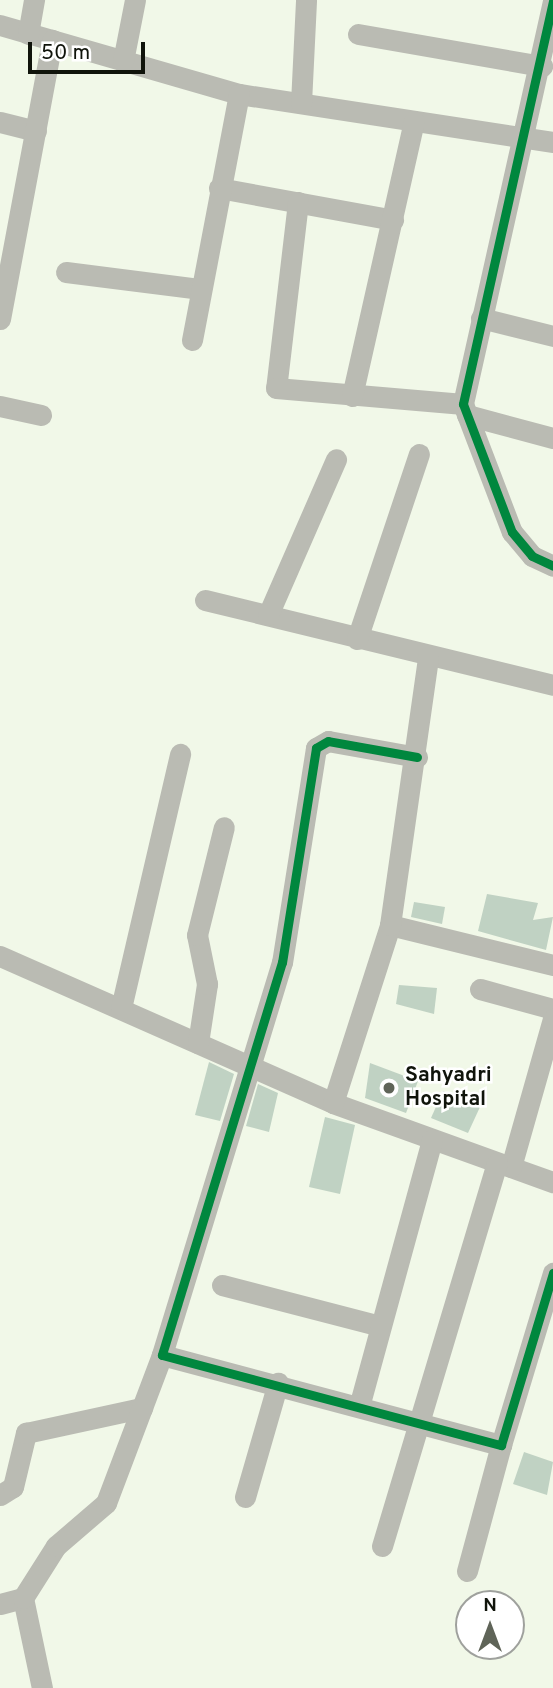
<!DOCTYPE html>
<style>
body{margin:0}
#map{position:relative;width:553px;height:1688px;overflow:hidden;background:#f1f8e8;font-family:Overpass,sans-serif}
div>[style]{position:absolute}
.building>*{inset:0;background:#c0d2c3}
.minor>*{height:21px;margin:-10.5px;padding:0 10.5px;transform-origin:10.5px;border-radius:10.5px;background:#babbb3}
.cycleway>*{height:9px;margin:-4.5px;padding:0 4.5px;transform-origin:4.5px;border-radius:4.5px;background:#00873e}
.dots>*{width:19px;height:19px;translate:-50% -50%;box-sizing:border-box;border:4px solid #fff;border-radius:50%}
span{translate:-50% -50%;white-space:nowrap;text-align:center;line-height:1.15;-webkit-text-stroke:5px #fff;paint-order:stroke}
.poi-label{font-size:21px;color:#10140b;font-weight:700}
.left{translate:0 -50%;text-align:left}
.north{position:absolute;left:455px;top:1590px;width:70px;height:70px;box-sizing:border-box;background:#fff;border:2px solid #9fa19d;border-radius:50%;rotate:0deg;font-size:19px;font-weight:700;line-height:28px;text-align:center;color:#10140b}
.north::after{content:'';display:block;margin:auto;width:24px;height:32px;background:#5f6458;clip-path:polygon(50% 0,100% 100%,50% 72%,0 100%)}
.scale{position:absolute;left:28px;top:42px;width:117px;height:32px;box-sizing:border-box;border:4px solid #10140b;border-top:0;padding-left:9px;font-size:21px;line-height:24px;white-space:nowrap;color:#10140b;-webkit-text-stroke:5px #fff;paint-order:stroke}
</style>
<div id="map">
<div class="building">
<div style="clip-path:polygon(487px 894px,538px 903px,533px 920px,553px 917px,546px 950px,478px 931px)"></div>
<div style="clip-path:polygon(414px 902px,445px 907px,442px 924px,411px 917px)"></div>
<div style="clip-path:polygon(399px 985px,437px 988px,434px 1014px,396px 1004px)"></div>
<div style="clip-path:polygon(209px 1062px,234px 1074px,220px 1121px,195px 1115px)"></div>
<div style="clip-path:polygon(370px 1063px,418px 1081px,406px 1113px,365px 1098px)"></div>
<div style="clip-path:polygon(258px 1084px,278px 1093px,269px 1132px,246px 1126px)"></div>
<div style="clip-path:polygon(443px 1091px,480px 1107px,468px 1133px,431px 1118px)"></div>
<div style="clip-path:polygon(325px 1117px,355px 1125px,340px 1194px,309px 1187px)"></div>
<div style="clip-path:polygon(524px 1452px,553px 1462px,547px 1495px,513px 1484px)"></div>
</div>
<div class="minor">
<div style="left:553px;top:1px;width:413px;rotate:102.6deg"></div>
<div style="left:463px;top:404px;width:137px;rotate:69.1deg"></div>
<div style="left:512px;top:532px;width:31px;rotate:50deg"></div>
<div style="left:532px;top:556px;width:23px;rotate:25deg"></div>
<div style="left:0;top:25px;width:249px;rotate:16.1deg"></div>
<div style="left:239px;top:94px;width:318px;rotate:8.7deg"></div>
<div style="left:28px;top:34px;width:35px;rotate:-80deg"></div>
<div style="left:358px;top:34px;width:187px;rotate:9.9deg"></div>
<div style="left:123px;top:61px;width:62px;rotate:-78.9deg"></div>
<div style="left:301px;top:103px;width:103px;rotate:-87.2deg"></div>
<div style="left:0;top:122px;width:37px;rotate:14deg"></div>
<div style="left:219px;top:188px;width:177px;rotate:10.4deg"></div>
<div style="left:298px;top:202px;width:187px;rotate:96.7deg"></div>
<div style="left:276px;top:388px;width:188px;rotate:4.9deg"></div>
<div style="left:66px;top:272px;width:136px;rotate:7.2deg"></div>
<div style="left:481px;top:318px;width:74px;rotate:14deg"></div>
<div style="left:0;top:319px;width:284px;rotate:-79.4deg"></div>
<div style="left:192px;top:340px;width:250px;rotate:-79.2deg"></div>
<div style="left:352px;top:396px;width:282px;rotate:-77.3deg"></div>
<div style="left:0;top:406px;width:42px;rotate:12.4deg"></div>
<div style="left:467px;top:415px;width:89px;rotate:15deg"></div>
<div style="left:205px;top:600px;width:358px;rotate:13.7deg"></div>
<div style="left:268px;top:615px;width:170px;rotate:-66.4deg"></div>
<div style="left:357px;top:639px;width:195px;rotate:-71.5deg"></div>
<div style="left:417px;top:757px;width:90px;rotate:-169.8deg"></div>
<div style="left:328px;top:741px;width:14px;rotate:150deg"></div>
<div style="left:316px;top:748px;width:217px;rotate:99deg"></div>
<div style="left:282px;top:962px;width:411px;rotate:107deg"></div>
<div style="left:162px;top:1355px;width:351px;rotate:14.9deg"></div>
<div style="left:501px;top:1445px;width:180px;rotate:-73.2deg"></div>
<div style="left:390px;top:925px;width:168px;rotate:13.8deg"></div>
<div style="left:0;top:956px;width:364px;rotate:23.8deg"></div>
<div style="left:333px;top:1103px;width:234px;rotate:19.8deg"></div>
<div style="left:480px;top:989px;width:76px;rotate:15.3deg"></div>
<div style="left:121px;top:1008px;width:261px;rotate:-76.9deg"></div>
<div style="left:198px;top:1043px;width:60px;rotate:-81.3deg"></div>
<div style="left:207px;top:984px;width:50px;rotate:-101.5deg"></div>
<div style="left:197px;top:935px;width:111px;rotate:-76deg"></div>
<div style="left:333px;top:1103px;width:187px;rotate:-72.2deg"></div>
<div style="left:390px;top:925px;width:270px;rotate:-81.9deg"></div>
<div style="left:511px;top:1167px;width:154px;rotate:-74.2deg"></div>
<div style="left:222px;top:1285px;width:163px;rotate:14.5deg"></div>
<div style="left:360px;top:1403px;width:273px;rotate:-74.7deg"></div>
<div style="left:0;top:1495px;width:15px;rotate:-32deg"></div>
<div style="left:13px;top:1487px;width:56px;rotate:-76.5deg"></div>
<div style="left:26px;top:1433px;width:119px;rotate:-12.2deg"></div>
<div style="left:245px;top:1497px;width:119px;rotate:-73.9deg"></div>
<div style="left:382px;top:1546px;width:400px;rotate:-73.3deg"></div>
<div style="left:467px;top:1571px;width:131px;rotate:-74.9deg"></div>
<div style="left:23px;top:1598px;width:92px;rotate:78.1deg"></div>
<div style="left:0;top:1604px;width:24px;rotate:-15deg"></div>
<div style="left:23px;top:1598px;width:62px;rotate:-57.6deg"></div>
<div style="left:56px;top:1546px;width:66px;rotate:-40.7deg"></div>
<div style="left:106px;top:1503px;width:158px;rotate:-69.3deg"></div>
</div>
<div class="cycleway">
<div style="left:553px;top:1px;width:413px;rotate:102.6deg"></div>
<div style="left:463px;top:404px;width:137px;rotate:69.1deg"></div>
<div style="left:512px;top:532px;width:31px;rotate:50deg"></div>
<div style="left:532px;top:556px;width:23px;rotate:25deg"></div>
<div style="left:417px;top:757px;width:90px;rotate:-169.8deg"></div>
<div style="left:328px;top:741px;width:14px;rotate:150deg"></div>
<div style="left:316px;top:748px;width:217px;rotate:99deg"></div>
<div style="left:282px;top:962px;width:411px;rotate:107deg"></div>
<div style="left:162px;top:1355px;width:351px;rotate:14.9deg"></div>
<div style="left:501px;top:1445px;width:180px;rotate:-73.2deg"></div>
</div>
<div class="dots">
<div style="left:389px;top:1088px;background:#5f6458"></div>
</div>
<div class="poi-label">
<span class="left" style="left:405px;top:1088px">Sahyadri<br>Hospital</span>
</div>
<div class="north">N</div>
<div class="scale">50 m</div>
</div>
